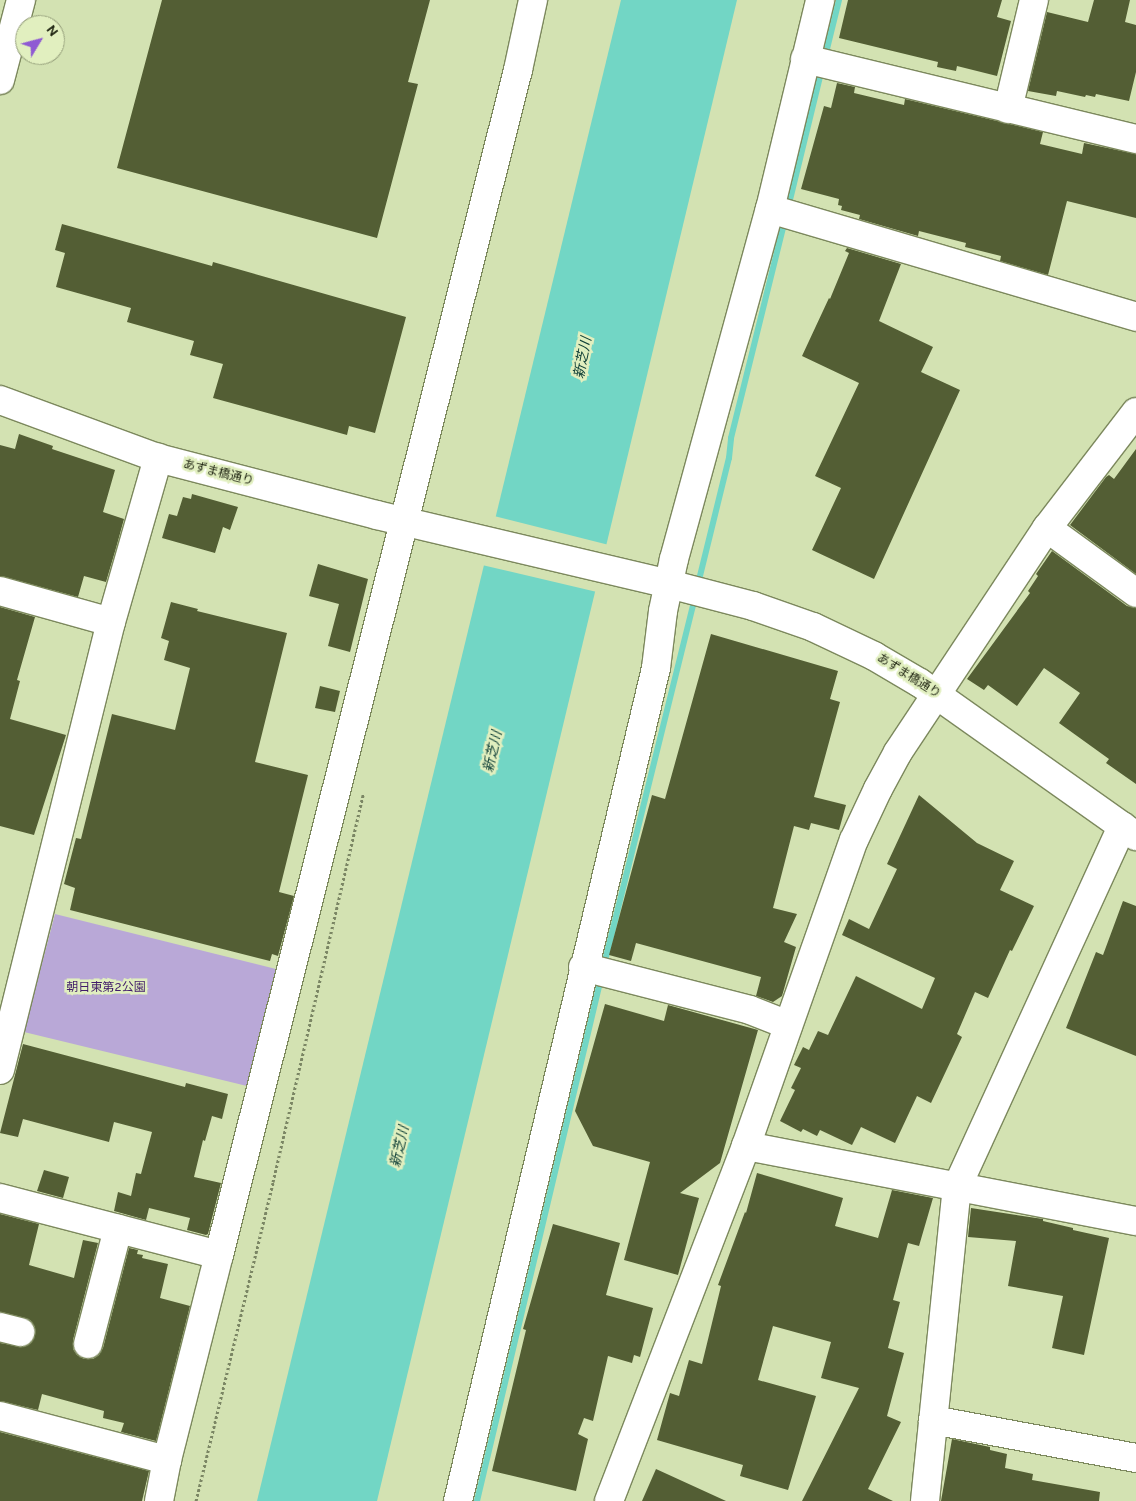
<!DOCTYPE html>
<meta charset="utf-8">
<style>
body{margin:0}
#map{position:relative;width:1136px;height:1501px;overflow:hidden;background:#d3e2b2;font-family:Overpass,"Noto Sans JP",sans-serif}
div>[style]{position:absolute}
.green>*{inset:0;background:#b9a8d7}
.water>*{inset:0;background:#72d6c5}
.pier>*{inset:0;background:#d3e2b2}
.stream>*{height:6px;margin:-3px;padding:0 3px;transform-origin:3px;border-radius:3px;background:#72d6c5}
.building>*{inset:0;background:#535e34}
.path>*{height:3px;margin-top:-1.5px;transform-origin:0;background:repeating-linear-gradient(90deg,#7b8664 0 2.5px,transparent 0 5px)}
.roads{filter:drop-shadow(1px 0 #7c885d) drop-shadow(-1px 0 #7c885d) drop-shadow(0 1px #7c885d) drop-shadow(0 -1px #7c885d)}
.minor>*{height:28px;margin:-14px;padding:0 14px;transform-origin:14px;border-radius:14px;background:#fff}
span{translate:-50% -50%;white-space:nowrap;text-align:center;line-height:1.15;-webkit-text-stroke:5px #e1efbf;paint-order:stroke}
.street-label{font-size:12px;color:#1d2210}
.park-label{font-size:12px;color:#401b69}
.water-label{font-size:14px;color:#0c3c35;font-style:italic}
.north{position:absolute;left:15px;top:15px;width:50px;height:50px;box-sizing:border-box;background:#e1efbf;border:1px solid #939d79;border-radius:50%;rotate:53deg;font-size:14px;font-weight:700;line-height:20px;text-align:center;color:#1d2210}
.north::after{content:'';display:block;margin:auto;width:18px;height:22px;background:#8f5ad3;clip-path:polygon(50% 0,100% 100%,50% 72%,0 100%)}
</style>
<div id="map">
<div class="green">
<div style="clip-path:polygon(55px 914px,276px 969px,247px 1086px,24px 1032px)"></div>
</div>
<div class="water">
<div style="clip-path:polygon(621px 0,737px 0,377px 1501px,257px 1501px)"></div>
</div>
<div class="pier">
<div style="clip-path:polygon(494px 516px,609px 545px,597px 592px,482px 565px)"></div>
</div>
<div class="stream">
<div style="left:825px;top:57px;width:59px;rotate:-76.2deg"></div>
<div style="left:788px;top:208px;width:143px;rotate:-76.3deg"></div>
<div style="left:698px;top:584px;width:130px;rotate:-76.2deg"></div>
<div style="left:729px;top:458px;width:20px;rotate:-84deg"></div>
<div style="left:731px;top:438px;width:225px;rotate:-76.1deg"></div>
<div style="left:604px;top:965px;width:380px;rotate:-76.1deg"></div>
<div style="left:477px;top:1501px;width:537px;rotate:-76.66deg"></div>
</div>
<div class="building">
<div style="clip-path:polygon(162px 0,430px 0,408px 82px,418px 84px,377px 238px,117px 168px)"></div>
<div style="clip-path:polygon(848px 0,1002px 0,997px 17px,1011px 21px,997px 76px,957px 66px,956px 71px,937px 67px,938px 62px,839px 38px)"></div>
<div style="clip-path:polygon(1094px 0,1130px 0,1125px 22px,1136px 25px,1136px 72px,1129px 101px,1096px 94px,1095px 97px,1086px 95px,1085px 97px,1057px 91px,1056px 96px,1028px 91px,1047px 12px,1088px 22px)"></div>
<div style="clip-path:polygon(837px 83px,855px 87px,854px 93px,904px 105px,905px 99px,1043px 132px,1040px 144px,1082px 154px,1084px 143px,1136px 154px,1136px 218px,1067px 201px,1048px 275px,1000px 261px,1001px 256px,965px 247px,966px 243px,919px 231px,918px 236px,859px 219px,860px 215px,841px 210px,842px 206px,838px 205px,839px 199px,801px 189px,824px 106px,831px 108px)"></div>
<div style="clip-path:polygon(62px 224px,212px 266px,213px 262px,406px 317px,375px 433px,349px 426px,347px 435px,213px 398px,223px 364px,190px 355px,194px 341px,127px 322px,131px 308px,56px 287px,65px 253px,55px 250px)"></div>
<div style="clip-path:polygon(847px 248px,901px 264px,879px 321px,933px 347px,921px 372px,960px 390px,874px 579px,812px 550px,841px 488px,815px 476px,859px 383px,802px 356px,829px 298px,830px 299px,849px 253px,845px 251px)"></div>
<div style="clip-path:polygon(19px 434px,53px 446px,52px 449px,115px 470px,103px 512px,124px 519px,116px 548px,106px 582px,84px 576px,78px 597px,0 576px,0 445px,15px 449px)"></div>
<div style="clip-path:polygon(1136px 449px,1136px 574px,1070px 525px,1106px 477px,1109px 475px,1114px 479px)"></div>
<div style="clip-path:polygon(192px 494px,238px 507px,230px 530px,223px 527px,215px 553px,162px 538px,169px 514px,177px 516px,183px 497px,191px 499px)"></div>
<div style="clip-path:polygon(1052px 551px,1127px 606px,1136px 608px,1136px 784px,1106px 763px,1109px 759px,1059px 723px,1080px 693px,1044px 668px,1017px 706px,988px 685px,984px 690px,967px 679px,1030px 593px,1028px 591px,1038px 576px,1036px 574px)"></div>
<div style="clip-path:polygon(318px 564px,368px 579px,350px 652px,328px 646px,339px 604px,309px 596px)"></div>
<div style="clip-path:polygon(171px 602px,198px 609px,197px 611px,287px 633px,255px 762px,308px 775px,279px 892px,294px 896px,278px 956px,272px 954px,270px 961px,70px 910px,75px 888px,64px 884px,76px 838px,81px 839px,112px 714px,175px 730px,190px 668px,164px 660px,169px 641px,161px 638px)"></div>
<div style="clip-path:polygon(0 607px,35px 617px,17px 680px,20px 681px,10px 719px,66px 735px,34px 835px,0 826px)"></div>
<div style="clip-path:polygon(711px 634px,838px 671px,830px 699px,840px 702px,814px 797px,846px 805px,839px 830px,811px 823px,809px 830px,794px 826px,773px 908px,797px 914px,784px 942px,796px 947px,782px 996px,773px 1002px,756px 996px,761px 977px,636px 943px,631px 961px,609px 955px,652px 795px,665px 799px)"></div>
<div style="clip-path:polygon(320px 686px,340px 691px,335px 712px,315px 708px)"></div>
<div style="clip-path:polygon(919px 795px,977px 843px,1014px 861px,1000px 890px,1034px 906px,1012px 951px,1010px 950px,988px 998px,975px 992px,957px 1034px,962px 1037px,931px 1103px,917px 1096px,895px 1143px,861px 1127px,852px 1145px,820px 1130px,817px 1136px,803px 1129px,801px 1132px,780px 1121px,795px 1090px,791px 1088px,801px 1068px,794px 1065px,803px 1047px,809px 1050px,818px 1031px,828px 1035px,856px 976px,922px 1009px,935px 978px,842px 935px,849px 919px,869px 929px,897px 869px,887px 864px)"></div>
<div style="clip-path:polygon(1123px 901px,1136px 906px,1136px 1056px,1066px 1028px,1096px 952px,1103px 955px)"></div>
<div style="clip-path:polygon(605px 1004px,664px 1021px,668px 1005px,758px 1030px,720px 1163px,680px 1193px,699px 1198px,678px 1275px,624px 1260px,650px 1162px,593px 1146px,575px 1111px)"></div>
<div style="clip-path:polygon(23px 1044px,185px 1087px,186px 1083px,228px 1094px,222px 1119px,212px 1116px,205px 1141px,203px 1140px,194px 1177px,221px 1183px,208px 1234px,206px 1235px,187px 1230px,190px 1218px,149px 1208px,146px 1220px,114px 1211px,118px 1192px,131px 1196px,136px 1173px,141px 1174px,152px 1132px,114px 1122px,109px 1142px,23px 1119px,18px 1137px,0 1133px)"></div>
<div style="clip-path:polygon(44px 1170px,69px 1177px,63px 1198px,37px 1191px)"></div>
<div style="clip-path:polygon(757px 1173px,843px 1198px,835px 1226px,878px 1238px,892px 1190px,933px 1198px,919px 1246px,908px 1243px,893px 1300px,900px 1302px,888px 1348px,904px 1353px,887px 1416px,901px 1422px,868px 1489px,893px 1501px,802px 1501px,859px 1388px,821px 1378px,831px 1342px,773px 1326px,758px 1380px,816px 1396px,788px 1490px,740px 1476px,743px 1465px,657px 1440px,670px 1393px,679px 1396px,689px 1360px,702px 1364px,721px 1286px,718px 1285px,745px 1212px,746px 1213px)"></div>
<div style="clip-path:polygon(971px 1208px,1043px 1219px,1043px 1221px,1073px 1228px,1073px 1230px,1109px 1238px,1084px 1355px,1052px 1348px,1063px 1296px,1008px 1286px,1016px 1241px,968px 1237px)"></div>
<div style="clip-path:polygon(0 1214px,39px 1224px,29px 1265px,74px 1278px,83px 1240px,98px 1243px,73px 1340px,73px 1349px,77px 1355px,84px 1359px,93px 1359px,99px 1355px,103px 1348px,129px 1248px,138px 1250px,137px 1254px,143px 1255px,142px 1258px,168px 1264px,160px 1298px,190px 1306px,156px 1441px,121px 1432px,124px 1423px,103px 1418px,104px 1411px,42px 1394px,38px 1410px,0 1401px,0 1343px,24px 1347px,31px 1343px,35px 1335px,35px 1327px,30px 1320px,0 1312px)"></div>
<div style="clip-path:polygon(553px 1224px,620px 1243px,606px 1295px,653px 1308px,640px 1357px,634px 1355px,632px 1363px,608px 1356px,593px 1421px,584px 1418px,578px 1434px,588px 1439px,576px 1491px,492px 1471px,526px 1330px,523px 1329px)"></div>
<div style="clip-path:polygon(0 1432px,149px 1471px,142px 1501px,0 1501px)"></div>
<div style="clip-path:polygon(952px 1439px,990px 1447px,990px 1450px,1007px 1454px,1005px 1468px,1033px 1474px,1032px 1480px,1100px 1492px,1099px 1501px,941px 1501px)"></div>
<div style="clip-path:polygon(656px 1469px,726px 1501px,642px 1501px)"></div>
</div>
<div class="path">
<div style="left:196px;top:1501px;width:328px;rotate:-76.4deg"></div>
<div style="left:273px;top:1182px;width:398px;rotate:-76.9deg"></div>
</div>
<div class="roads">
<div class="minor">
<div style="left:805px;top:59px;width:341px;rotate:13.6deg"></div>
<div style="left:0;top:80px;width:83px;rotate:-75.3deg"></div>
<div style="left:1008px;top:109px;width:112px;rotate:-76.6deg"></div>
<div style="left:770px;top:209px;width:382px;rotate:16.4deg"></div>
<div style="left:0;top:400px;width:168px;rotate:20.2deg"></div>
<div style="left:158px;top:458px;width:226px;rotate:14.6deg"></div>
<div style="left:377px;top:515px;width:300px;rotate:13.3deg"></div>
<div style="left:669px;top:584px;width:87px;rotate:14.7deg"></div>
<div style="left:753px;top:606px;width:64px;rotate:19.3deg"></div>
<div style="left:813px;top:627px;width:68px;rotate:25.4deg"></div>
<div style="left:874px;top:656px;width:53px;rotate:30.4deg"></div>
<div style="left:920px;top:683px;width:265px;rotate:35.3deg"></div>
<div style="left:1047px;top:528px;width:110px;rotate:36.1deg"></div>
<div style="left:0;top:591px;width:115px;rotate:15.6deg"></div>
<div style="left:583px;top:967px;width:172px;rotate:14.4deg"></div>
<div style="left:750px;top:1010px;width:41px;rotate:21.5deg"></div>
<div style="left:0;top:1070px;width:462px;rotate:-76.1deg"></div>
<div style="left:111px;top:622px;width:171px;rotate:-74deg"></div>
<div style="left:746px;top:1146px;width:397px;rotate:10.9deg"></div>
<div style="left:0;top:1198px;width:226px;rotate:14.6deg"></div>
<div style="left:0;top:1327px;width:21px;rotate:14deg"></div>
<div style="left:88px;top:1344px;width:119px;rotate:-75.4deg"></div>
<div style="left:0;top:1416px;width:173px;rotate:14.8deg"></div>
<div style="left:933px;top:1420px;width:207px;rotate:10.6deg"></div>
<div style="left:159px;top:1501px;width:42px;rotate:-79deg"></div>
<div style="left:167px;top:1460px;width:211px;rotate:-75.8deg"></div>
<div style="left:219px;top:1255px;width:1222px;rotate:-75.84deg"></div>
<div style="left:518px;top:70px;width:72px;rotate:-77.9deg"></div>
<div style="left:458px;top:1501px;width:856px;rotate:-76.63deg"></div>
<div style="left:656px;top:668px;width:57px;rotate:-83deg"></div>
<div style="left:663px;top:611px;width:53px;rotate:-78.1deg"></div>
<div style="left:674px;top:559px;width:363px;rotate:-74.7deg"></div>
<div style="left:770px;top:209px;width:215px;rotate:-76.5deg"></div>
<div style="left:609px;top:1501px;width:381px;rotate:-68.9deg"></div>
<div style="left:746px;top:1146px;width:324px;rotate:-70.6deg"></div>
<div style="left:854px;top:840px;width:56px;rotate:-64.8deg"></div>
<div style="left:878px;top:789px;width:42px;rotate:-61.6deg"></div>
<div style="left:898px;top:752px;width:269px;rotate:-56.4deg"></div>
<div style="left:1047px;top:528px;width:146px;rotate:-52.5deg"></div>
<div style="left:925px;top:1501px;width:316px;rotate:-84.2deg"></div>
<div style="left:957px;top:1187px;width:397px;rotate:-65.4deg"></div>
</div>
</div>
<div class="street-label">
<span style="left:218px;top:474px;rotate:14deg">あずま橋通り</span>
<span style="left:908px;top:677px;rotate:32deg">あずま橋通り</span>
</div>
<div class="park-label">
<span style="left:106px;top:989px">朝日東第2公園</span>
</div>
<div class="water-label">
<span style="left:584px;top:358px;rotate:-79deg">新芝川</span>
<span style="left:494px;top:752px;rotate:-77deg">新芝川</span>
<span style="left:401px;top:1147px;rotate:-77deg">新芝川</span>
</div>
<div class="north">N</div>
</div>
